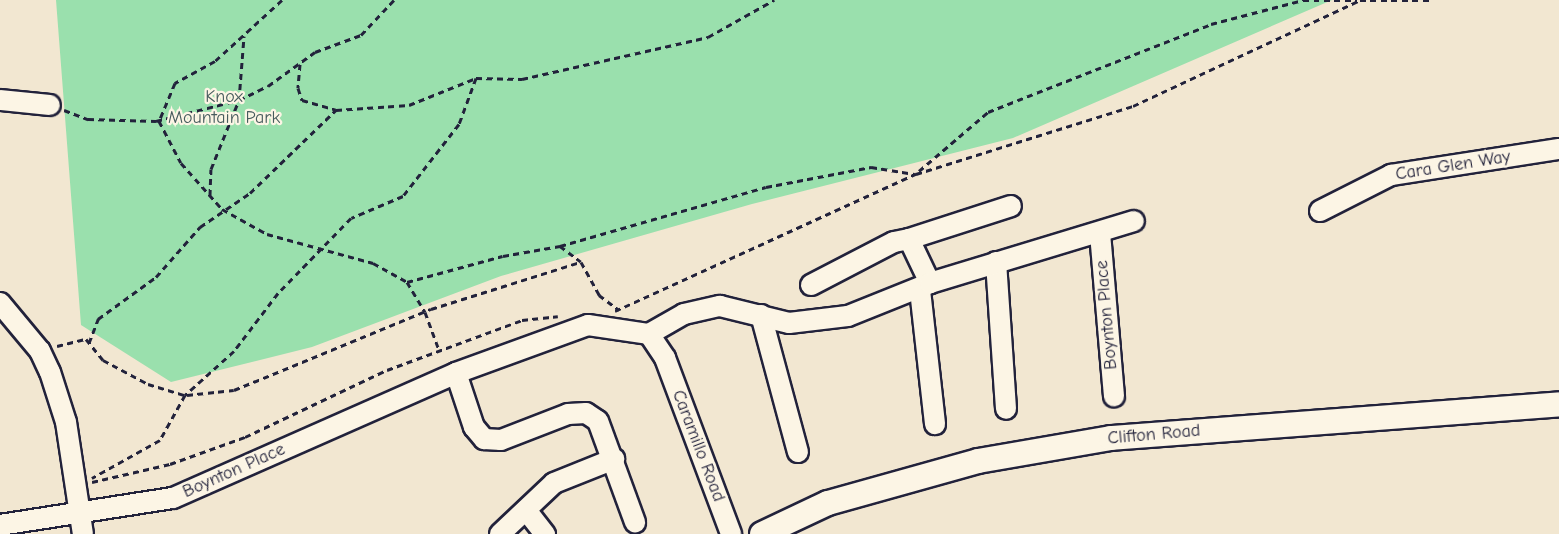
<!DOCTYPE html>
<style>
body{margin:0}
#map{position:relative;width:1559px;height:534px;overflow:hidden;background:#f2e7d1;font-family:"Comic Neue",sans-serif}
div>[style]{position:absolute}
.green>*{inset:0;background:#9ae0ad}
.path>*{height:3px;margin-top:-1.5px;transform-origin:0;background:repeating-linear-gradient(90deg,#22223b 0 6px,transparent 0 10.5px)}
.roads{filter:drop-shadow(2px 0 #22223b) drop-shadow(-2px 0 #22223b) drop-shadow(0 2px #22223b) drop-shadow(0 -2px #22223b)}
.minor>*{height:20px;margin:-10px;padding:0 10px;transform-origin:10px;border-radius:10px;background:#fcf5e5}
.major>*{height:24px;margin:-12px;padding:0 12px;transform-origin:12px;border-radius:12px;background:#fcf5e5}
span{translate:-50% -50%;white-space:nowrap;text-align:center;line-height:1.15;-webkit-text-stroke:4.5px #fcf5e5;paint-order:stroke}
.park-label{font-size:18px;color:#465b5d}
.street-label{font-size:18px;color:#22223b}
</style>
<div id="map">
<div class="green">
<div style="clip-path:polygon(56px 0,1332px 0,1013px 138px,752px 204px,501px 276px,312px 347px,171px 382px,81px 325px)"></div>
</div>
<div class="path">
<div style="left:282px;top:0;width:91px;rotate:137.7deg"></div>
<div style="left:215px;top:61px;width:46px;rotate:151.2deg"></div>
<div style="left:175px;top:83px;width:41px;rotate:112.8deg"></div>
<div style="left:159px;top:121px;width:47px;rotate:62.4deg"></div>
<div style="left:181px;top:163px;width:62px;rotate:48.3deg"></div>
<div style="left:222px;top:209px;width:51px;rotate:29.1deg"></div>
<div style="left:267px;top:234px;width:110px;rotate:15.3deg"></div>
<div style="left:373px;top:263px;width:39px;rotate:29deg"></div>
<div style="left:407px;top:282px;width:99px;rotate:-15.2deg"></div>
<div style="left:503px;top:256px;width:58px;rotate:-10deg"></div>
<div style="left:560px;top:246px;width:26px;rotate:37deg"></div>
<div style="left:581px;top:262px;width:38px;rotate:61deg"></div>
<div style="left:599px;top:295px;width:25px;rotate:37deg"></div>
<div style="left:300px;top:64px;width:24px;rotate:95deg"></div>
<div style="left:298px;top:88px;width:13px;rotate:72deg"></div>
<div style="left:302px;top:100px;width:35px;rotate:16deg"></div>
<div style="left:476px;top:78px;width:46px;rotate:1.2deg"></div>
<div style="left:522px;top:79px;width:191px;rotate:-12.7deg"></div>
<div style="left:708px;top:37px;width:76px;rotate:-29.3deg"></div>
<div style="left:64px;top:110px;width:26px;rotate:21deg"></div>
<div style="left:88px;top:119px;width:68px;rotate:1.7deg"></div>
<div style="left:156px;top:121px;width:86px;rotate:-14.2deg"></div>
<div style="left:239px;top:100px;width:32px;rotate:-26deg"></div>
<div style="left:268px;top:86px;width:58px;rotate:-35.9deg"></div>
<div style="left:315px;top:52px;width:49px;rotate:-20.3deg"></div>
<div style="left:361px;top:35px;width:48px;rotate:-46.7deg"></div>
<div style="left:919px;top:171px;width:91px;rotate:-40.5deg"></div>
<div style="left:988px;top:112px;width:240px;rotate:-21.5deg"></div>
<div style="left:1211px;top:24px;width:95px;rotate:-14.6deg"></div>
<div style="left:1303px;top:0;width:54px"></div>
<div style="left:210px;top:195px;width:26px;rotate:-88deg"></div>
<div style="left:211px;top:169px;width:74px;rotate:-67.9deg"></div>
<div style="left:239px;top:100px;width:64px;rotate:-85.5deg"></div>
<div style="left:560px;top:246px;width:214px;rotate:-16deg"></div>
<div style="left:766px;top:187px;width:107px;rotate:-10.8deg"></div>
<div style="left:871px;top:167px;width:44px;rotate:9.2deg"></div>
<div style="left:407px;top:282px;width:35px;rotate:59deg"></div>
<div style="left:425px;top:312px;width:40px;rotate:69.8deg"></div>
<div style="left:615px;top:311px;width:331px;rotate:-24.5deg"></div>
<div style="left:916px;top:174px;width:227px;rotate:-17.4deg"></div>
<div style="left:1133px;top:106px;width:251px;rotate:-25deg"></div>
<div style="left:1360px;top:0;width:72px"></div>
<div style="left:89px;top:343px;width:26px;rotate:-69deg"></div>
<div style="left:98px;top:319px;width:72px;rotate:-35.9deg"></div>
<div style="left:156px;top:277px;width:67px;rotate:-48.7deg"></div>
<div style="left:200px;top:227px;width:60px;rotate:-34.2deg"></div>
<div style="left:250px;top:193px;width:120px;rotate:-44deg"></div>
<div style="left:336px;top:110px;width:73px;rotate:-3.9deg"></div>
<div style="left:409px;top:105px;width:72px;rotate:-21.9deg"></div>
<div style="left:476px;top:78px;width:49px;rotate:110.3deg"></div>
<div style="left:459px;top:124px;width:91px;rotate:127.9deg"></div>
<div style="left:403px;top:196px;width:56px;rotate:157.1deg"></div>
<div style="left:351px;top:218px;width:105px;rotate:134.2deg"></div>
<div style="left:278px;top:293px;width:73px;rotate:127.2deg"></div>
<div style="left:234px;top:351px;width:66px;rotate:138.1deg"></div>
<div style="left:57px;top:346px;width:30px;rotate:-14deg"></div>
<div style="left:86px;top:339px;width:27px;rotate:51deg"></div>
<div style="left:103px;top:360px;width:51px;rotate:28.1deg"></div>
<div style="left:148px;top:384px;width:39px;rotate:17deg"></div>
<div style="left:185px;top:395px;width:51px;rotate:119.1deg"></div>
<div style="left:160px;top:440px;width:78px;rotate:150.8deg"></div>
<div style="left:187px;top:395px;width:47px;rotate:-6.1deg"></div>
<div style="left:234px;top:390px;width:213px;rotate:-22.4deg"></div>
<div style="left:431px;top:309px;width:156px;rotate:-17.5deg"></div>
<div style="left:92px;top:482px;width:80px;rotate:-13deg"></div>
<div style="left:170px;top:464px;width:80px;rotate:-19.8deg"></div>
<div style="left:245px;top:437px;width:157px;rotate:-25.3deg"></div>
<div style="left:387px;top:370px;width:144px;rotate:-20.3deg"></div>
<div style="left:522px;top:320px;width:36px;rotate:-6deg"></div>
</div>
<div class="roads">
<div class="minor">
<div style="left:0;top:100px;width:50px;rotate:5.7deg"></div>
<div style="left:1320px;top:211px;width:80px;rotate:-26.9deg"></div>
<div style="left:1391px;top:175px;width:170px;rotate:-8.8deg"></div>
<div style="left:1100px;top:233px;width:164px;rotate:85.1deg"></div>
<div style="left:909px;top:239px;width:107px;rotate:-17.9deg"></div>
<div style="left:996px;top:262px;width:147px;rotate:86.1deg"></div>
<div style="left:811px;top:285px;width:93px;rotate:-27.4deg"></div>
<div style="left:894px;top:242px;width:15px;rotate:-11deg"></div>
<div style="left:909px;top:239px;width:49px;rotate:64.5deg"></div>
<div style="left:920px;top:290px;width:135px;rotate:83.6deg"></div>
<div style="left:0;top:303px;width:62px;rotate:50.2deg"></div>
<div style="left:40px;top:351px;width:23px;rotate:65deg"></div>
<div style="left:50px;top:372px;width:52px;rotate:72.3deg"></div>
<div style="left:66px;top:422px;width:113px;rotate:81.4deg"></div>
<div style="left:761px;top:315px;width:142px;rotate:74.9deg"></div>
<div style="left:649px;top:334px;width:40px;rotate:-29.7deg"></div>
<div style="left:684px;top:314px;width:37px;rotate:-13deg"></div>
<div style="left:720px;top:306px;width:71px;rotate:13.8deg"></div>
<div style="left:789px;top:323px;width:59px;rotate:-6.8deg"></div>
<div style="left:848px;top:316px;width:88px;rotate:-21.9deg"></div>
<div style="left:930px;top:283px;width:213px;rotate:-16.9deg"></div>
<div style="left:456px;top:373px;width:57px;rotate:71.6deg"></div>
<div style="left:474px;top:427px;width:16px;rotate:50deg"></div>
<div style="left:484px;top:439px;width:17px;rotate:3deg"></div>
<div style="left:501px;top:440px;width:72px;rotate:-21.2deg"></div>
<div style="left:568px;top:414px;width:18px;rotate:-3deg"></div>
<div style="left:586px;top:413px;width:14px;rotate:34deg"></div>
<div style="left:598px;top:421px;width:108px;rotate:69.9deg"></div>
<div style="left:526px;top:510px;width:31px;rotate:52deg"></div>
<div style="left:0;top:525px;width:175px;rotate:-8.9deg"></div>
<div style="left:173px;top:498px;width:309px;rotate:-23.8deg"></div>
<div style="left:456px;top:373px;width:140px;rotate:-20deg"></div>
<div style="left:588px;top:325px;width:62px;rotate:8.4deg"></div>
<div style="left:649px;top:334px;width:29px;rotate:56deg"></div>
<div style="left:665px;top:358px;width:188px;rotate:69.4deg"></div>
<div style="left:500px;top:534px;width:74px;rotate:-43.4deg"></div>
<div style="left:554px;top:483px;width:65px;rotate:-21.8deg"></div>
</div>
<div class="major">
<div style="left:762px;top:534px;width:73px;rotate:-25.2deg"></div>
<div style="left:828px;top:503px;width:156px;rotate:-15.6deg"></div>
<div style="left:978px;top:461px;width:135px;rotate:-9.8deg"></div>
<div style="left:1111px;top:438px;width:449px;rotate:-4.3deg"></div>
</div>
</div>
<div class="park-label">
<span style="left:224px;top:108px">Knox<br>Mountain Park</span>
</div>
<div class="street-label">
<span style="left:1453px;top:166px;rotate:-9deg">Cara Glen Way</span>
<span style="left:1107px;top:315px;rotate:-95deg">Boynton Place</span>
<span style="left:1154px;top:435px;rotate:-5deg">Clifton Road</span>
<span style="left:698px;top:446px;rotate:69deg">Caramillo Road</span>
<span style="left:234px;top:471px;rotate:-24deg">Boynton Place</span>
</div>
</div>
